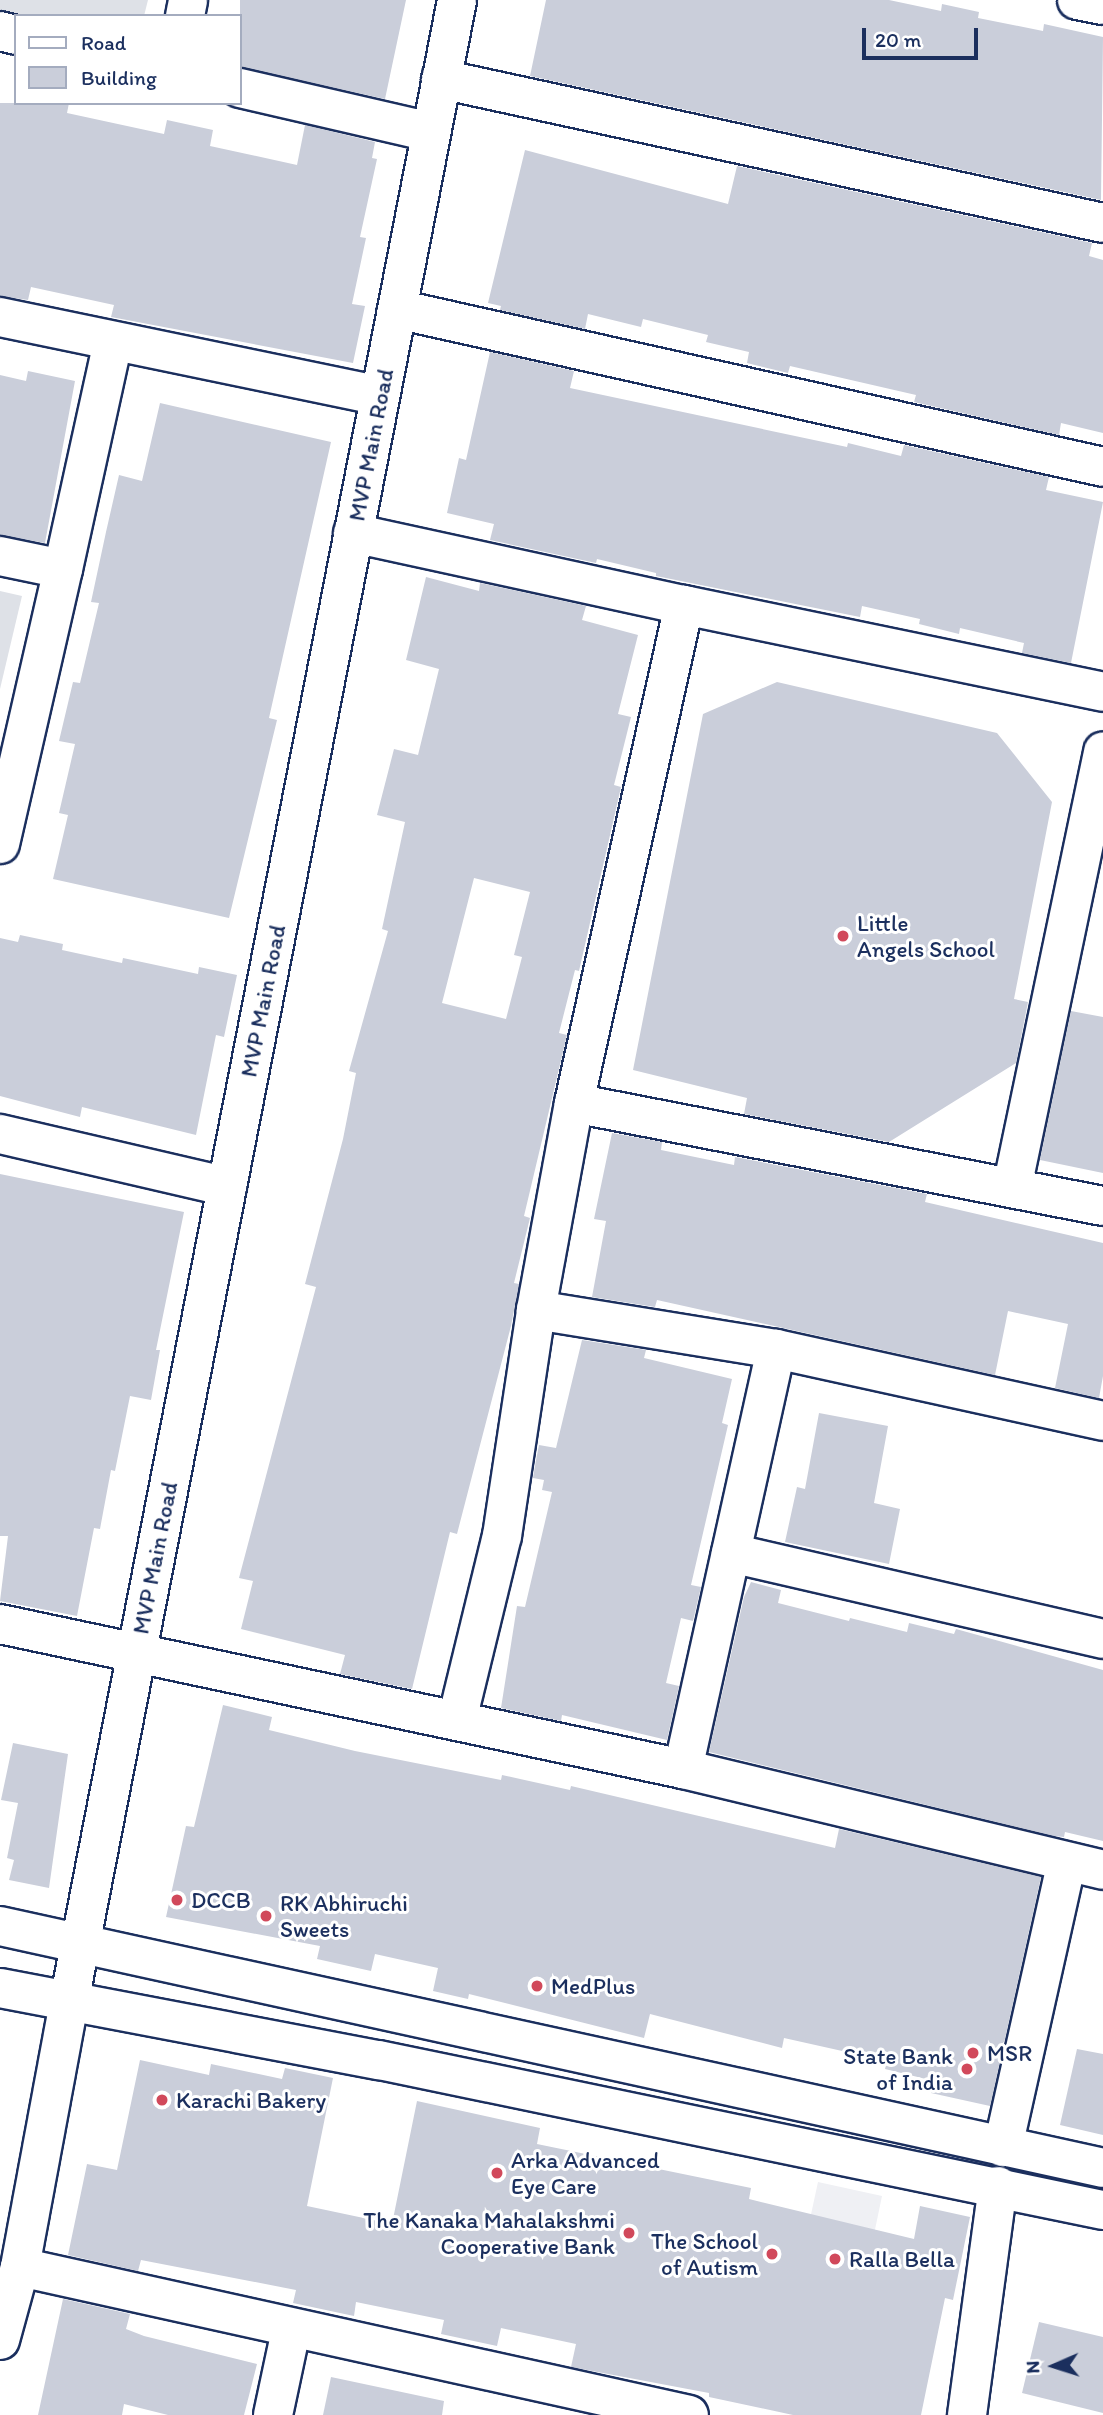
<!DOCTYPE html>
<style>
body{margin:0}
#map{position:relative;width:1103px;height:2415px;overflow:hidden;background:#fff;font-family:Itim,sans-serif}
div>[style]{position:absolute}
.built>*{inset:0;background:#eff0f4}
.green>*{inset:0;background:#dee1e7}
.building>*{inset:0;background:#caceda}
.roads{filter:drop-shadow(2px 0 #1b2f5e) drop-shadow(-2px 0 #1b2f5e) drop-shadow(0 2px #1b2f5e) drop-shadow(0 -2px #1b2f5e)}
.minor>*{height:38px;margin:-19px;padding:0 19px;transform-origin:19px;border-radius:19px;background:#fff}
.tertiary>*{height:38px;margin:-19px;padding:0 19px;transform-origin:19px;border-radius:19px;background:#fff}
.dots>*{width:19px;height:19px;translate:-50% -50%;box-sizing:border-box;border:4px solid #fff;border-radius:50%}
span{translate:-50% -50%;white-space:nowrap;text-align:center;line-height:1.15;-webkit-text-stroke:6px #fff;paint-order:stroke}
.street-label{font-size:23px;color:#1b2f5e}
.poi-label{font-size:23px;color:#1b2f5e}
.left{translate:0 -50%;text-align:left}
.right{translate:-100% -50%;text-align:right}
.legend{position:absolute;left:14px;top:14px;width:228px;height:91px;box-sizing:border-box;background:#fff;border:2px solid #a4acbf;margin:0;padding:9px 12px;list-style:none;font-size:21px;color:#1b2f5e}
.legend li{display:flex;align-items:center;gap:14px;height:35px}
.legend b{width:35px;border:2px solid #a4acbf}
.north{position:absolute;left:1019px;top:2331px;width:70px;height:70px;-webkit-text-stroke:5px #fff;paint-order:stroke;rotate:267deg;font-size:19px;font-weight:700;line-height:28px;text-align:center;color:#1b2f5e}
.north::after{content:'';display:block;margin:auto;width:24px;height:32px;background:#1b2f5e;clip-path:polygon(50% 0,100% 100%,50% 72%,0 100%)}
.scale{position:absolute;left:862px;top:28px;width:116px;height:32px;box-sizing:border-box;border:4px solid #1b2f5e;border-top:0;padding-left:9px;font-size:21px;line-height:24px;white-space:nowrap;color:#1b2f5e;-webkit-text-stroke:5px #fff;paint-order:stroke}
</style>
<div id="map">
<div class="built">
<div style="clip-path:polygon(818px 2182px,882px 2196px,853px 2335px,788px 2321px)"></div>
</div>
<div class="green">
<div style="clip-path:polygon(0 0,148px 0,144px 16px,18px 16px,0 11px)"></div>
<div style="clip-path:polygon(0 591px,22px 596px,0 689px)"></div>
</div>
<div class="building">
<div style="clip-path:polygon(240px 0,406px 0,385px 99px,240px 67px)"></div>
<div style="clip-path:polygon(546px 0,889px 0,941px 11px,942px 4px,979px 12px,978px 18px,1043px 31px,1044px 24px,1103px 37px,1101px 200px,530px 76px)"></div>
<div style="clip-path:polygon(0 103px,69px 103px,67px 113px,164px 134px,167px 120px,213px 130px,210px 146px,297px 165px,305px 125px,375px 142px,372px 158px,377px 159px,360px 237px,366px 238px,352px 304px,365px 306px,353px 363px,111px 317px,114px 305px,31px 287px,28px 300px,0 296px)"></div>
<div style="clip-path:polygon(525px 150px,728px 204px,737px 166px,1092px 243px,1089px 256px,1103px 260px,1103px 433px,1061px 423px,1059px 435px,914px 402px,916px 395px,790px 366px,788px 373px,747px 363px,749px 352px,706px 342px,708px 335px,643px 319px,641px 327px,588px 314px,585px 329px,500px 310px,501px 306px,488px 303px)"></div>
<div style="clip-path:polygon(490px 352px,574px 371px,570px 388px,847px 447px,848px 443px,901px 456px,904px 445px,1049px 477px,1046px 490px,1103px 502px,1071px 663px,1022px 653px,1024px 643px,960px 628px,959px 634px,919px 624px,920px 619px,862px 606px,860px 617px,656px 576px,656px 573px,597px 559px,596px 563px,490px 540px,494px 524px,447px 513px,459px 458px,466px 460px)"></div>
<div style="clip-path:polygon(28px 371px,75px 381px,45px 543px,0 535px,0 375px,26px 381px)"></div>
<div style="clip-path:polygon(160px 403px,331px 442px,269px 718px,277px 720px,229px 918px,53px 879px,68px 815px,59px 813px,75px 744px,59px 741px,73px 682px,80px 683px,99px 603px,91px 602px,106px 532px,119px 475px,142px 481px)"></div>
<div style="clip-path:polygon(evenodd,426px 577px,479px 591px,480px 583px,586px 606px,582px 620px,638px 635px,618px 714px,631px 717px,614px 785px,621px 787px,579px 971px,575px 970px,559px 1033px,567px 1035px,524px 1216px,530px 1218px,514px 1283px,519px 1284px,511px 1326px,457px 1534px,450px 1532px,412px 1689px,340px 1674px,345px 1655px,241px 1629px,253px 1581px,239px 1578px,316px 1287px,305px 1284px,343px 1139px,356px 1073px,349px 1071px,388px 931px,382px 929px,405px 822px,377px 815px,394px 749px,418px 755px,439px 669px,406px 660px,426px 577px,474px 878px,530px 892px,514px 955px,522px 957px,506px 1019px,442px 1003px,474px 878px)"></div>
<div style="clip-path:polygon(777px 682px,997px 733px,1052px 802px,1014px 999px,1028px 1002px,1016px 1063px,889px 1142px,744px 1114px,747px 1098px,633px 1070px,703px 714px)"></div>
<div style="clip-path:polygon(20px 935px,63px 944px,62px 950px,122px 963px,123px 958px,198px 974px,199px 967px,237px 975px,224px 1037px,216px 1035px,196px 1135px,82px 1107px,80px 1117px,0 1096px,0 938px,18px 942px)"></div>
<div style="clip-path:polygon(1071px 1011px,1103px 1017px,1103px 1173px,1040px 1160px)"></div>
<div style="clip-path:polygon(612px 1133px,662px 1142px,661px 1150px,734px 1165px,735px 1157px,927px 1194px,925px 1202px,1103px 1243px,1103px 1376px,1099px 1398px,1055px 1388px,1068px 1324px,1008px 1311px,995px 1375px,657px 1300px,655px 1307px,592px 1297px,606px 1221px,594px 1219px)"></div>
<div style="clip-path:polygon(0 1174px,184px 1212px,156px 1350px,160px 1350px,151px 1400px,130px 1396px,115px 1471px,111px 1470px,100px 1529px,94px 1528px,77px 1616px,0 1601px,8px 1536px,0 1536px)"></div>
<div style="clip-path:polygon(582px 1340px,646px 1350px,644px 1358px,732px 1379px,722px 1423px,728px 1425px,691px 1585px,701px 1587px,693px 1621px,681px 1618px,666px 1683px,679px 1686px,667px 1740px,562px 1715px,561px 1721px,501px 1708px,517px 1606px,525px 1607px,552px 1492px,542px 1490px,544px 1480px,533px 1478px,536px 1460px,539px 1445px,556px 1448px)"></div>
<div style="clip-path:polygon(819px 1413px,888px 1426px,874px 1503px,900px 1509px,889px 1564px,785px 1542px,797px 1487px,805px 1489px)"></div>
<div style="clip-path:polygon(751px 1582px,781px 1590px,778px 1603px,849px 1621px,850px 1618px,907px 1632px,909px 1623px,954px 1634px,956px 1629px,1103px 1670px,1103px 1841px,1065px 1832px,1064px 1837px,1054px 1836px,709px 1752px,744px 1597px)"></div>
<div style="clip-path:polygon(223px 1705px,272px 1717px,269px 1730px,355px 1751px,501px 1780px,502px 1775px,570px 1790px,571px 1786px,835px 1848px,839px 1829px,1041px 1877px,990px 2106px,931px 2093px,934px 2081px,885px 2069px,887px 2061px,784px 2038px,782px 2048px,650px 2014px,644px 2038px,469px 1994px,468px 1999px,433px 1991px,438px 1968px,375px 1954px,371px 1971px,317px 1959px,320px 1946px,166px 1917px,186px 1826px,194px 1827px)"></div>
<div style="clip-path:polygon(13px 1743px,68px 1754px,49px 1888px,9px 1880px,14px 1860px,7px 1858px,18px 1803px,1px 1800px)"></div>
<div style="clip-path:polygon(1077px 2049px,1103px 2054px,1103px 2135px,1060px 2125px)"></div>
<div style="clip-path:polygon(140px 2060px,209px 2075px,211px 2064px,282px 2079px,285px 2068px,333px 2078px,307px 2206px,392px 2224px,417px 2101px,540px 2128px,537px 2144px,751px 2188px,749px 2199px,914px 2239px,920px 2206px,970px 2217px,953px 2300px,945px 2298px,921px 2415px,793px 2415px,709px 2397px,709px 2393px,571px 2367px,576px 2344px,501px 2328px,497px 2346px,441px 2334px,444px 2320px,356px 2302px,354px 2316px,293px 2303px,296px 2290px,141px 2260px,138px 2271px,68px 2255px,87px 2164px,117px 2170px)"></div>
<div style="clip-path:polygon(63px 2299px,130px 2314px,126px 2329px,144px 2336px,257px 2364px,244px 2415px,168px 2415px,124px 2404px,122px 2415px,38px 2415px)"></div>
<div style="clip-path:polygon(1039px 2322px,1103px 2337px,1103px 2413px,1022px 2393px)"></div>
<div style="clip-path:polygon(331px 2377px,444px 2401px,442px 2415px,323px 2415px)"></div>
</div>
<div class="roads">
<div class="minor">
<div style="left:1077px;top:0;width:26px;rotate:11deg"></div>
<div style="left:185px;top:16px;width:16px;rotate:-79deg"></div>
<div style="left:0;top:31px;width:16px;rotate:14deg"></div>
<div style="left:441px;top:79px;width:677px;rotate:12.27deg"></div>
<div style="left:240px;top:88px;width:196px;rotate:13deg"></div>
<div style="left:397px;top:309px;width:723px;rotate:12.61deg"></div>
<div style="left:0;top:317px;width:388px;rotate:11.7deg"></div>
<div style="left:353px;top:533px;width:339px;rotate:12.3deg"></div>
<div style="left:0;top:556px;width:64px;rotate:11.7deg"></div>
<div style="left:63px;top:569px;width:233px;rotate:-77.6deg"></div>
<div style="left:0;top:844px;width:282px;rotate:-77.1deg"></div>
<div style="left:574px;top:1103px;width:539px;rotate:11.02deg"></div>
<div style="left:0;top:1134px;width:233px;rotate:13.1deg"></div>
<div style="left:1012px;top:1188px;width:446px;rotate:-78.2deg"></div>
<div style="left:536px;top:1310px;width:243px;rotate:9.2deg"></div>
<div style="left:776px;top:1349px;width:335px;rotate:12.4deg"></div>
<div style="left:731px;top:1553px;width:382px;rotate:13deg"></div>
<div style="left:0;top:1624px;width:698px;rotate:11.99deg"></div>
<div style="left:683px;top:1769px;width:432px;rotate:13.5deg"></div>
<div style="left:457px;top:1720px;width:189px;rotate:-76.3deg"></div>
<div style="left:502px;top:1536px;width:229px;rotate:-81.4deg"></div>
<div style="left:536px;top:1310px;width:210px;rotate:-79.6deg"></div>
<div style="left:574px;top:1103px;width:510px;rotate:-77.54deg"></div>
<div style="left:684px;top:605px;width:428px;rotate:11.7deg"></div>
<div style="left:683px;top:1769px;width:430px;rotate:-77.5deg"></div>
<div style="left:1003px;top:2147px;width:290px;rotate:-77.4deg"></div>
<div style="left:20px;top:2267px;width:685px;rotate:12.47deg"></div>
<div style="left:0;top:2340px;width:76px;rotate:-74.7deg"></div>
<div style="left:20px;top:2267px;width:269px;rotate:-79.5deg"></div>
<div style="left:273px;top:2415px;width:87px;rotate:-78deg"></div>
<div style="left:967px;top:2415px;width:231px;rotate:-82.3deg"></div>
</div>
<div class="tertiary">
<div style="left:0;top:1926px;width:1129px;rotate:12.37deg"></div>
<div style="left:0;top:1988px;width:386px;rotate:10.8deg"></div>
<div style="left:379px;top:2060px;width:739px;rotate:11.71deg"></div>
<div style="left:69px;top:2002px;width:2039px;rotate:-79.03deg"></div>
</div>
</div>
<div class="dots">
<div style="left:843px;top:936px;background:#d1495b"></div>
<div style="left:177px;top:1900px;background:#d1495b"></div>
<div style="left:266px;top:1916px;background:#d1495b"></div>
<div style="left:537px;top:1986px;background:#d1495b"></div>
<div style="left:973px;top:2053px;background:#d1495b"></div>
<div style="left:967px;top:2069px;background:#d1495b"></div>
<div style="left:162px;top:2100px;background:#d1495b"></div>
<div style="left:497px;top:2173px;background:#d1495b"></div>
<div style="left:629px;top:2233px;background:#d1495b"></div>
<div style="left:772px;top:2254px;background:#d1495b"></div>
<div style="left:835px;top:2259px;background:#d1495b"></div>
</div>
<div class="street-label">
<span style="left:371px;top:445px;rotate:-79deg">MVP Main Road</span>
<span style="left:263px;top:1001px;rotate:-79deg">MVP Main Road</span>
<span style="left:155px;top:1558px;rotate:-79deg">MVP Main Road</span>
</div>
<div class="poi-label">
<span class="left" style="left:857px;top:936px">Little<br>Angels School</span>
<span class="left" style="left:191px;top:1900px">DCCB</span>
<span class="left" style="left:280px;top:1916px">RK Abhiruchi<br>Sweets</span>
<span class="left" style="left:551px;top:1986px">MedPlus</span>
<span class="left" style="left:987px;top:2053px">MSR</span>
<span class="right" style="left:953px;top:2069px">State Bank<br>of India</span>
<span class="left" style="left:176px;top:2100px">Karachi Bakery</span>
<span class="left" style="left:511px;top:2173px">Arka Advanced<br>Eye Care</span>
<span class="right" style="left:615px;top:2233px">The Kanaka Mahalakshmi<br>Cooperative Bank</span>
<span class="right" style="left:758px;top:2254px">The School<br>of Autism</span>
<span class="left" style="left:849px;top:2259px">Ralla Bella</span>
</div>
<ul class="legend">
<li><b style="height:9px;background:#fff"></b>Road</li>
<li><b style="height:19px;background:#caceda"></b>Building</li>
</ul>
<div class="north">N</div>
<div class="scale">20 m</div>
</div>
